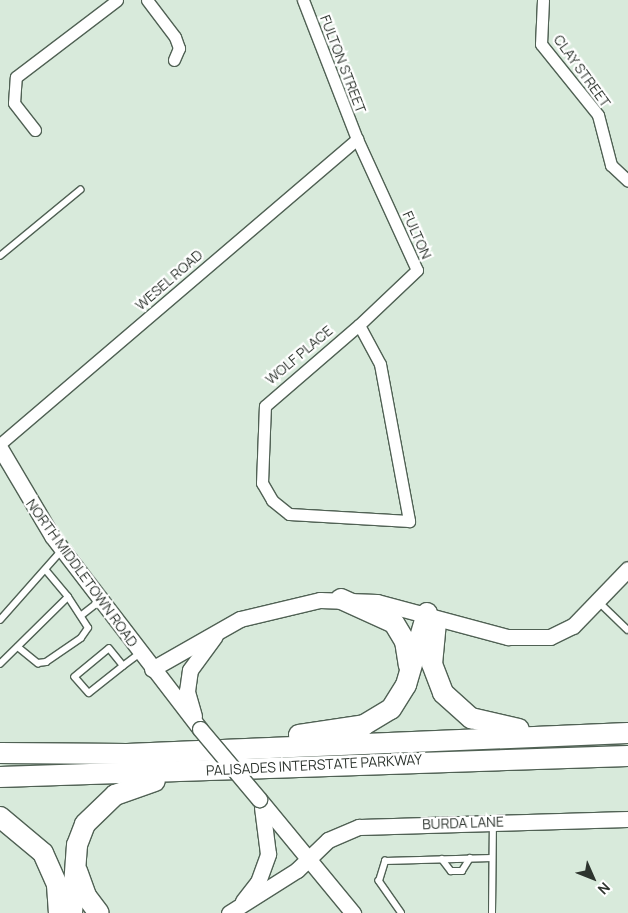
<!DOCTYPE html>
<style>
body{margin:0}
#map{position:relative;width:628px;height:913px;overflow:hidden;background:#d8eadb;font-family:Manrope,sans-serif}
div>[style]{position:absolute}
.roads{filter:drop-shadow(1px 0 #506154) drop-shadow(-1px 0 #506154) drop-shadow(0 1px #506154) drop-shadow(0 -1px #506154)}
.lane>*{height:5.5px;margin:-2.75px;padding:0 2.75px;transform-origin:2.75px;border-radius:2.75px;background:#fff}
.street>*{height:11px;margin:-5.5px;padding:0 5.5px;transform-origin:5.5px;border-radius:5.5px;background:#fff}
.secondary>*{height:15px;margin:-7.5px;padding:0 7.5px;transform-origin:7.5px;border-radius:7.5px;background:#fff}
.highway>*{height:20px;margin:-10px;padding:0 10px;transform-origin:10px;border-radius:10px;background:#fff}
.bridges{filter:drop-shadow(1px 0 #506154) drop-shadow(-1px 0 #506154) drop-shadow(0 1px #506154) drop-shadow(0 -1px #506154)}
.secondary-bridge>*{height:15px;margin:-7.5px;padding:0 7.5px;transform-origin:7.5px;border-radius:7.5px;background:#fff}
span{translate:-50% -50%;white-space:nowrap;text-align:center;line-height:1.15;-webkit-text-stroke:4.5px #fff;paint-order:stroke}
.street-label{font-size:14px;color:#2d342e}
.north{position:absolute;left:568px;top:853px;width:50px;height:50px;-webkit-text-stroke:4px #fff;paint-order:stroke;rotate:134deg;font-size:14px;font-weight:700;line-height:20px;text-align:center;color:#2d342e}
.north::after{content:'';display:block;margin:auto;width:18px;height:22px;background:#2d342e;clip-path:polygon(50% 0,100% 100%,50% 72%,0 100%)}
</style>
<div id="map">
<div class="roads">
<div class="lane">
<div style="left:0;top:256px;width:104px;rotate:-39.5deg"></div>
<div style="left:599px;top:602px;width:40px;rotate:44deg"></div>
<div style="left:82px;top:615px;width:23px;rotate:-38deg"></div>
<div style="left:0;top:620px;width:92px;rotate:-48.5deg"></div>
<div style="left:18px;top:647px;width:26px;rotate:39deg"></div>
<div style="left:38px;top:663px;width:8px;rotate:-7deg"></div>
<div style="left:46px;top:662px;width:42px;rotate:-34.4deg"></div>
<div style="left:81px;top:638px;width:12px;rotate:-55deg"></div>
<div style="left:88px;top:628px;width:37px;rotate:-123deg"></div>
<div style="left:0;top:664px;width:95px;rotate:-44.6deg"></div>
<div style="left:68px;top:597px;width:35px;rotate:-130deg"></div>
<div style="left:123px;top:666px;width:22px;rotate:-129deg"></div>
<div style="left:109px;top:649px;width:44px;rotate:140.5deg"></div>
<div style="left:75px;top:677px;width:21px;rotate:49deg"></div>
<div style="left:89px;top:693px;width:43px;rotate:-38.5deg"></div>
<div style="left:123px;top:666px;width:21px;rotate:-37deg"></div>
<div style="left:442px;top:859px;width:15px;rotate:53deg"></div>
<div style="left:451px;top:871px;width:11px"></div>
<div style="left:462px;top:871px;width:15px;rotate:-58deg"></div>
<div style="left:401px;top:913px;width:39px;rotate:-125deg"></div>
<div style="left:379px;top:881px;width:21px;rotate:-73deg"></div>
<div style="left:385px;top:861px;width:107px;rotate:-1.6deg"></div>
<div style="left:492px;top:913px;width:89px;rotate:-89.4deg"></div>
</div>
<div class="street">
<div style="left:147px;top:0;width:46px;rotate:52.9deg"></div>
<div style="left:175px;top:37px;width:12px;rotate:70deg"></div>
<div style="left:179px;top:48px;width:13px;rotate:113deg"></div>
<div style="left:303px;top:0;width:149px;rotate:68.8deg"></div>
<div style="left:357px;top:139px;width:144px;rotate:65.4deg"></div>
<div style="left:417px;top:270px;width:80px;rotate:136.5deg"></div>
<div style="left:543px;top:0;width:44px;rotate:92.6deg"></div>
<div style="left:541px;top:44px;width:91px;rotate:51.2deg"></div>
<div style="left:598px;top:115px;width:52px;rotate:75.4deg"></div>
<div style="left:611px;top:165px;width:23px;rotate:43deg"></div>
<div style="left:35px;top:130px;width:34px;rotate:-128deg"></div>
<div style="left:14px;top:103px;width:26px;rotate:-86deg"></div>
<div style="left:16px;top:77px;width:127px;rotate:-37.3deg"></div>
<div style="left:359px;top:325px;width:44px;rotate:61.7deg"></div>
<div style="left:380px;top:364px;width:160px;rotate:79.5deg"></div>
<div style="left:409px;top:521px;width:120px;rotate:-176.7deg"></div>
<div style="left:289px;top:514px;width:22px;rotate:-141deg"></div>
<div style="left:272px;top:500px;width:20px;rotate:-120deg"></div>
<div style="left:262px;top:483px;width:77px;rotate:-87.8deg"></div>
<div style="left:265px;top:406px;width:124px;rotate:-40.8deg"></div>
<div style="left:0;top:444px;width:470px;rotate:-40.5deg"></div>
</div>
<div class="secondary">
<div style="left:0;top:448px;width:102px;rotate:59.4deg"></div>
<div style="left:52px;top:536px;width:243px;rotate:52.5deg"></div>
<div style="left:152px;top:669px;width:101px;rotate:-29.6deg"></div>
<div style="left:240px;top:619px;width:82px;rotate:-13.4deg"></div>
<div style="left:320px;top:600px;width:57px;rotate:2deg"></div>
<div style="left:377px;top:602px;width:136px;rotate:15deg"></div>
<div style="left:508px;top:637px;width:42px"></div>
<div style="left:550px;top:637px;width:25px;rotate:-26deg"></div>
<div style="left:573px;top:626px;width:79px;rotate:-46deg"></div>
<div style="left:194px;top:716px;width:26px;rotate:-106deg"></div>
<div style="left:187px;top:691px;width:21px;rotate:-82deg"></div>
<div style="left:190px;top:670px;width:42px;rotate:-53.7deg"></div>
<div style="left:259px;top:799px;width:148px;rotate:50.5deg"></div>
<div style="left:243px;top:901px;width:24px;rotate:-52deg"></div>
<div style="left:258px;top:882px;width:30px;rotate:-70deg"></div>
<div style="left:268px;top:854px;width:47px;rotate:-97.3deg"></div>
<div style="left:229px;top:913px;width:80px;rotate:-32.3deg"></div>
<div style="left:297px;top:870px;width:43px;rotate:-44.1deg"></div>
<div style="left:328px;top:840px;width:34px;rotate:-23deg"></div>
<div style="left:359px;top:827px;width:269px;rotate:-1.7deg"></div>
</div>
<div class="highway">
<div style="left:341px;top:599px;width:58px;rotate:24.4deg"></div>
<div style="left:394px;top:623px;width:21px;rotate:59deg"></div>
<div style="left:405px;top:641px;width:25px;rotate:81deg"></div>
<div style="left:436px;top:622px;width:42px;rotate:95.4deg"></div>
<div style="left:432px;top:664px;width:31px;rotate:69deg"></div>
<div style="left:443px;top:693px;width:38px;rotate:42deg"></div>
<div style="left:471px;top:718px;width:49px;rotate:12.9deg"></div>
<div style="left:299px;top:735px;width:66px;rotate:-8.7deg"></div>
<div style="left:364px;top:725px;width:31px;rotate:-31deg"></div>
<div style="left:391px;top:709px;width:28px;rotate:-58deg"></div>
<div style="left:406px;top:685px;width:75px;rotate:-73.7deg"></div>
<div style="left:0;top:753px;width:127px;rotate:0.5deg"></div>
<div style="left:127px;top:754px;width:501px;rotate:-2.4deg"></div>
<div style="left:0;top:777px;width:628px;rotate:-1.92deg"></div>
<div style="left:0;top:817px;width:56px;rotate:39.9deg"></div>
<div style="left:43px;top:853px;width:35px;rotate:66deg"></div>
<div style="left:57px;top:885px;width:28px;rotate:86deg"></div>
<div style="left:77px;top:871px;width:27px;rotate:70deg"></div>
<div style="left:86px;top:896px;width:21px;rotate:53deg"></div>
<div style="left:72px;top:913px;width:68px;rotate:-85.8deg"></div>
<div style="left:77px;top:845px;width:22px;rotate:-69deg"></div>
<div style="left:85px;top:824px;width:42px;rotate:-44deg"></div>
<div style="left:115px;top:795px;width:42px;rotate:-19.3deg"></div>
</div>
</div>
<div class="bridges">
<div class="secondary-bridge">
<div style="left:200px;top:729px;width:92px;rotate:49.9deg"></div>
</div>
</div>
<div class="street-label">
<span style="left:343px;top:64px;rotate:69deg">FULTON STREET</span>
<span style="left:582px;top:71px;rotate:54deg">CLAY STREET</span>
<span style="left:417px;top:235px;rotate:66deg">FULTON</span>
<span style="left:169px;top:280px;rotate:-41deg">WESEL ROAD</span>
<span style="left:299px;top:355px;rotate:-40deg">WOLF PLACE</span>
<span style="left:82px;top:573px;rotate:54deg">NORTH MIDDLETOWN ROAD</span>
<span style="left:314px;top:765px;rotate:-3deg">PALISADES INTERSTATE PARKWAY</span>
<span style="left:463px;top:823px;rotate:-2deg">BURDA LANE</span>
</div>
<div class="north">N</div>
</div>
